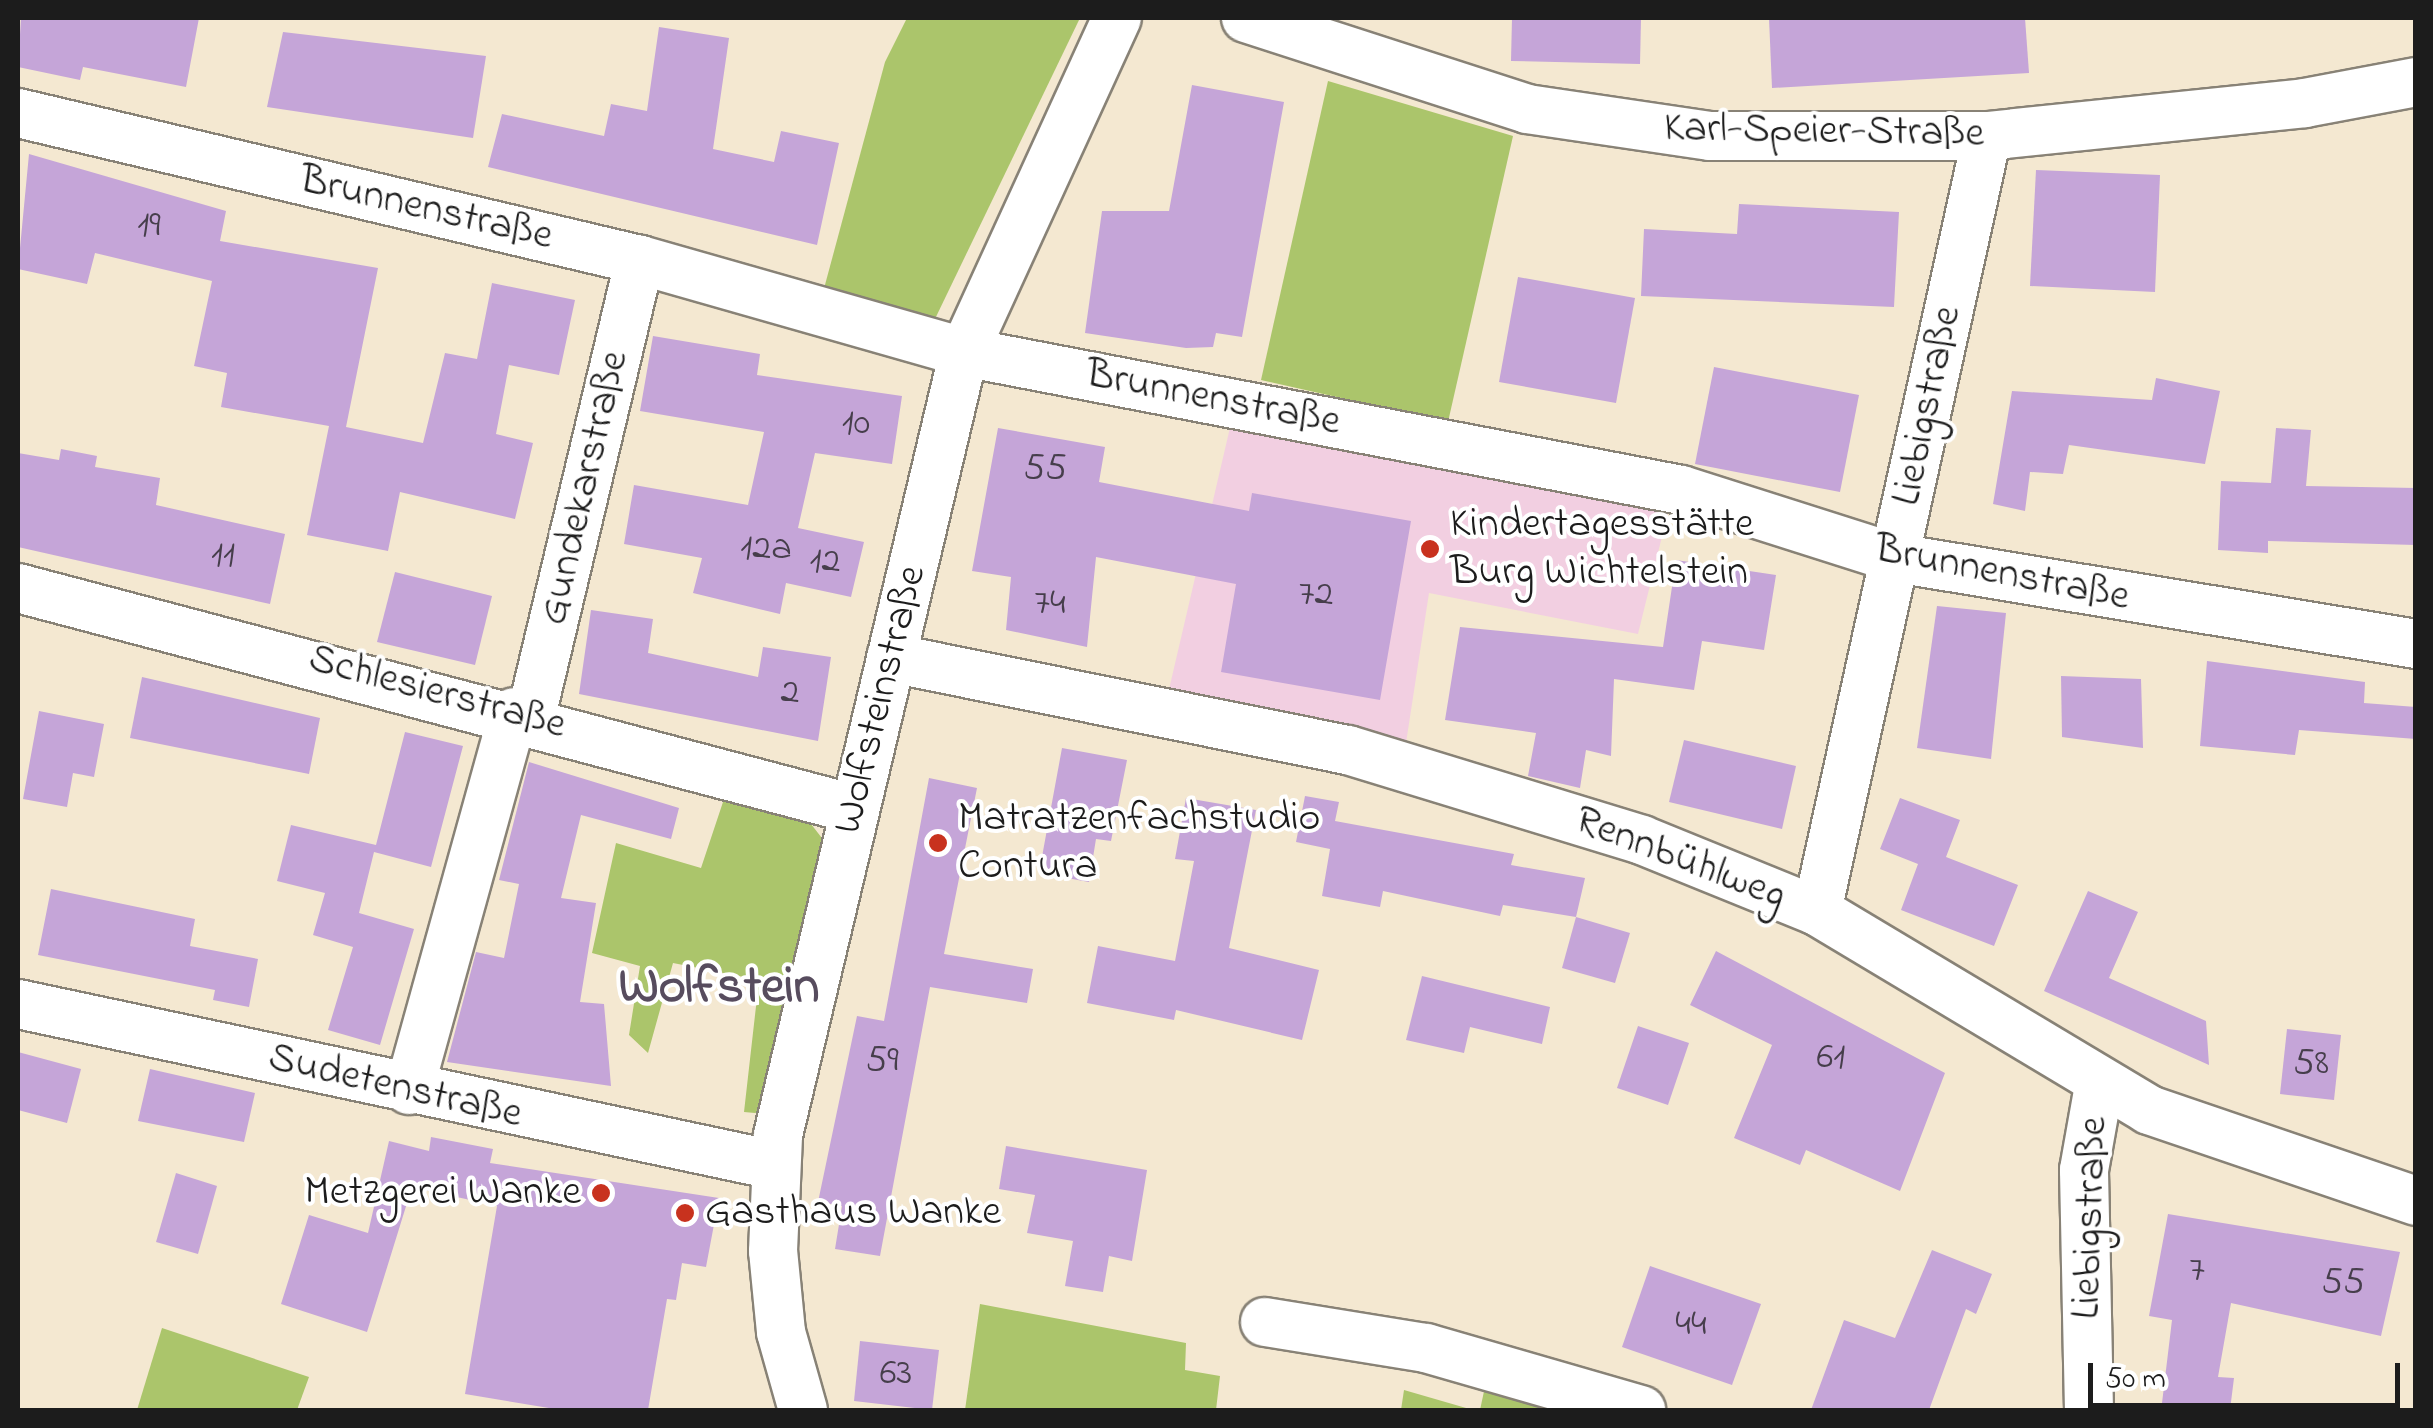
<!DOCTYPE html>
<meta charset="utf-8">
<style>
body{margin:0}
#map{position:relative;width:2433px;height:1428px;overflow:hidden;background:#f4e8d1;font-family:"Indie Flower",sans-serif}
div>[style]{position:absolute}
.built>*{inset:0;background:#f2cfe1}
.green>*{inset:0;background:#abc56b}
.building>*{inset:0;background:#c5a5d8}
.roads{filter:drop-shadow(2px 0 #888276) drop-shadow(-2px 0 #888276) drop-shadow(0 2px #888276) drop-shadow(0 -2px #888276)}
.street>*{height:48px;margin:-24px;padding:0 24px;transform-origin:24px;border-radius:24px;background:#fff}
.dots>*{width:28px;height:28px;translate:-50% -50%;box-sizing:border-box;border:5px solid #fff;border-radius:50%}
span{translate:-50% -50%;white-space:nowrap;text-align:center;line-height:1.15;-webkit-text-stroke:8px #fff;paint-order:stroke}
.number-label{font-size:38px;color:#463e4b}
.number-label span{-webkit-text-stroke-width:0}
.street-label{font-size:42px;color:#1c1c1c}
.poi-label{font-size:42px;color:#1c1c1c}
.left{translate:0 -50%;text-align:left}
.right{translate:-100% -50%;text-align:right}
.district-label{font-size:52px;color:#574c5e;font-weight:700}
.frame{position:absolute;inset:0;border:20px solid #1c1c1c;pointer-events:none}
.scale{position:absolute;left:2088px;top:1363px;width:312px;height:45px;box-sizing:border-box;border:5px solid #1c1c1c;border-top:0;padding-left:12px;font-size:30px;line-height:35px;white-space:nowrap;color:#1c1c1c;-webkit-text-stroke:8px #fff;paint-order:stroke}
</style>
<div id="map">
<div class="built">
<div style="clip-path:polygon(1232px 419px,1670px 504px,1638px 634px,1429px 593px,1406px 743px,1167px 698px)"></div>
</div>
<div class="green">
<div style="clip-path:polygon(907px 18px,1080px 18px,934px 321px,822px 296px,885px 62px)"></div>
<div style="clip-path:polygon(1328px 81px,1513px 136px,1448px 422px,1261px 380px)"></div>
<div style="clip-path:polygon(725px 796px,811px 824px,825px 842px,766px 1110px,755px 1113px,744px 1112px,759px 980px,673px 963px,648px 1053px,629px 1035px,640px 966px,592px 953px,616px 843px,701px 868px)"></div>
<div style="clip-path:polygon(980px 1304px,1186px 1343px,1185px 1370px,1220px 1376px,1216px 1410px,965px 1410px)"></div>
<div style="clip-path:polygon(162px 1328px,309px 1377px,297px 1410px,137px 1410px)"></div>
<div style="clip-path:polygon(1486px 1382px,1580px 1410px,1480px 1410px)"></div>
<div style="clip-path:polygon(1404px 1390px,1473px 1410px,1401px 1410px)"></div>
</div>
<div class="building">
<div style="clip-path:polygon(21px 18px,199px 18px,186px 87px,83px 67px,80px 80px,18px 67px)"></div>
<div style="clip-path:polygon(1512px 18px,1641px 18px,1640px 64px,1511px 61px)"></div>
<div style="clip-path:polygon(1769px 18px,2025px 18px,2029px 73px,1772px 88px)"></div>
<div style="clip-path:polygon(659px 27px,729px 38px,713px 149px,774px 162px,781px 131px,839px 143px,817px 245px,488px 167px,502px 114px,604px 136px,611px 104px,647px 111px)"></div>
<div style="clip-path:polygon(283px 32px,486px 56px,473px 138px,267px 107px)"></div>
<div style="clip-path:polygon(1192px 85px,1284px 102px,1242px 337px,1216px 333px,1213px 347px,1186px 348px,1085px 333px,1102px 211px,1169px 211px)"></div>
<div style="clip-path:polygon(29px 154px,226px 211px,220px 241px,378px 268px,346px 427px,423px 443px,445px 353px,477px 359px,492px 283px,575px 300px,559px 375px,509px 365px,496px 434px,533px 443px,515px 519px,400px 492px,388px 551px,307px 535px,329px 426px,221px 407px,227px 373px,194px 366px,212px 281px,95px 253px,87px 284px,18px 269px)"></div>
<div style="clip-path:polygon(2036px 170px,2160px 175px,2155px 292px,2030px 286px)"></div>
<div style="clip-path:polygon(1739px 204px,1899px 212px,1894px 307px,1641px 296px,1644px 229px,1737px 234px)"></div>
<div style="clip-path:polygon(1518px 277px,1635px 298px,1616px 403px,1499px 382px)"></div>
<div style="clip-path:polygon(653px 336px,760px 354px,757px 375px,902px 396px,892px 464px,815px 453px,798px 528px,864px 542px,851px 597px,786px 583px,780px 614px,693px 593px,702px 558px,624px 544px,634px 485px,748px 505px,764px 432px,640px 411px)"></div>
<div style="clip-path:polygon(1714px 367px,1859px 395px,1840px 492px,1695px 464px)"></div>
<div style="clip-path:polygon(2156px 378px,2220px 391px,2205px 464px,2069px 445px,2063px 474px,2030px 472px,2025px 511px,1993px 504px,2012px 391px,2152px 400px)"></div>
<div style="clip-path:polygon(998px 428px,1105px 447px,1099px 482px,1249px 511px,1252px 493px,1411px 521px,1380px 700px,1221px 672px,1236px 584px,1096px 557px,1087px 647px,1006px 630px,1011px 577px,972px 571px)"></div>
<div style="clip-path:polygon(2276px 428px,2311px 430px,2306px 486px,2416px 488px,2416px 545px,2268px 541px,2268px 553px,2218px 550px,2221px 481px,2271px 483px)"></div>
<div style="clip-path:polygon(61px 449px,97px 456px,95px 467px,160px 478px,156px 505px,285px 534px,270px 604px,18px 547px,18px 453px,59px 460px)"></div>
<div style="clip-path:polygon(1676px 560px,1776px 575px,1764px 650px,1702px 641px,1694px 690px,1614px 679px,1611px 756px,1586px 750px,1580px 788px,1528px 776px,1536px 733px,1445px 720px,1460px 627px,1663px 647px)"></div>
<div style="clip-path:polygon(395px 572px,492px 596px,475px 665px,377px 642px)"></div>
<div style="clip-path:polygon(1937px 606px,2006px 613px,1991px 759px,1917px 748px)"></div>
<div style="clip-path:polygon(591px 610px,653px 619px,648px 653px,758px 677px,763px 647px,831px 657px,818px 741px,579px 694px)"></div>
<div style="clip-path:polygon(2207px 661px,2365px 682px,2364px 703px,2416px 707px,2416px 739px,2299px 730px,2295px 755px,2200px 746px)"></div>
<div style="clip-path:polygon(2061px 676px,2141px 679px,2143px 748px,2062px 737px)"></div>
<div style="clip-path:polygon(142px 677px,320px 718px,309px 774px,130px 738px)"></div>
<div style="clip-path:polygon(39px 711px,104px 724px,94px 777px,73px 773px,67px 807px,23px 799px)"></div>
<div style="clip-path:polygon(405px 732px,463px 746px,431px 867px,374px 852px,359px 913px,414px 929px,380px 1045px,328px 1030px,353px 947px,313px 935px,325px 893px,277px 881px,291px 825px,376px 845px)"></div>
<div style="clip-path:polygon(1684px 740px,1796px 766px,1782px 829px,1669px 802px)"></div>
<div style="clip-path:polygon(1062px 748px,1127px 760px,1111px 841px,1096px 839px,1089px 882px,1039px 873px)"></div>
<div style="clip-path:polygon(529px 762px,679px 808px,671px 839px,581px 815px,561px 898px,596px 903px,580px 1002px,604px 1004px,611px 1086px,447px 1062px,476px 952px,504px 958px,519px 884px,499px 880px)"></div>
<div style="clip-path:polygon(929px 778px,977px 788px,944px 954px,1033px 969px,1027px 1003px,930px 987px,880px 1256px,835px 1249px,842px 1206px,818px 1202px,857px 1016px,884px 1021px)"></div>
<div style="clip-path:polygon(1305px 796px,1339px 802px,1335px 821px,1514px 854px,1511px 865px,1585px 878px,1576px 917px,1503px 905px,1500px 916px,1383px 891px,1380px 907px,1322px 896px,1330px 849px,1296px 842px)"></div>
<div style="clip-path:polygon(1186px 798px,1256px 810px,1229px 948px,1319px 970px,1302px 1040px,1176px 1010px,1174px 1020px,1087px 1003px,1098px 946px,1175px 961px,1194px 861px,1175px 859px)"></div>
<div style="clip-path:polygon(1900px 798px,1960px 820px,1946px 857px,2018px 885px,1994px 946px,1901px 910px,1918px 864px,1880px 849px)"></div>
<div style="clip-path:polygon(51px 889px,195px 919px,190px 946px,258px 959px,249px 1007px,213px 1000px,215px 990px,38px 955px)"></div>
<div style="clip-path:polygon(2088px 891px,2138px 912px,2109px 978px,2206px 1021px,2209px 1065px,2044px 991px)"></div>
<div style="clip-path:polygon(1576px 917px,1630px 933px,1615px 983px,1562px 968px)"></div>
<div style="clip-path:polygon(1716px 951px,1945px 1073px,1900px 1191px,1806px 1150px,1800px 1165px,1734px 1138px,1772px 1045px,1690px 1005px)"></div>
<div style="clip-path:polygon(1422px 976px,1550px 1007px,1542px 1044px,1470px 1027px,1464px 1053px,1406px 1040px)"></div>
<div style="clip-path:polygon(1638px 1026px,1689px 1043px,1668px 1105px,1617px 1088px)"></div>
<div style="clip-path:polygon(2287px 1029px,2341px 1035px,2334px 1100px,2280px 1094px)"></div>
<div style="clip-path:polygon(18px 1052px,81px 1069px,67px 1123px,18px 1110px)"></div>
<div style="clip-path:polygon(150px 1069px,255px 1093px,244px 1142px,138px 1121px)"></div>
<div style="clip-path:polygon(431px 1137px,493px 1149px,490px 1163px,719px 1198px,706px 1267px,682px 1263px,676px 1300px,667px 1299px,648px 1410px,561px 1410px,465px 1394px,497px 1206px,412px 1187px,367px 1332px,281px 1304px,309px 1215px,368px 1233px,389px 1141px,429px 1151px)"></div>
<div style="clip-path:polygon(1006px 1146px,1147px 1170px,1132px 1261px,1109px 1256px,1103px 1292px,1065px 1286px,1073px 1241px,1027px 1233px,1035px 1195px,999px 1189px)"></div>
<div style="clip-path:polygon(176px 1173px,217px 1186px,198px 1254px,156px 1242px)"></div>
<div style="clip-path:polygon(2168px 1214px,2400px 1252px,2381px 1336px,2231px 1303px,2218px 1377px,2234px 1378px,2230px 1410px,2162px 1403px,2172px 1320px,2149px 1316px)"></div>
<div style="clip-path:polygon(1932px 1250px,1992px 1274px,1976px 1314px,1966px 1309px,1929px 1410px,1811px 1410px,1844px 1320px,1895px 1338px)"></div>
<div style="clip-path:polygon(1650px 1266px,1761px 1304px,1732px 1385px,1622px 1347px)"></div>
<div style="clip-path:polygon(860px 1341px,939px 1350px,932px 1410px,854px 1401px)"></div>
</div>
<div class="roads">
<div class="street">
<div style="left:1246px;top:18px;width:295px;rotate:17.9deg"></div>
<div style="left:1527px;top:109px;width:185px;rotate:8.4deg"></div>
<div style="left:1710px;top:136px;width:277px"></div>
<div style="left:1987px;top:136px;width:320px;rotate:-5.9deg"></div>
<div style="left:2305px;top:103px;width:113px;rotate:-10.7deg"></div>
<div style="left:18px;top:113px;width:639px;rotate:13.3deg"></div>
<div style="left:640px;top:260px;width:337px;rotate:15.9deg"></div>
<div style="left:964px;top:352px;width:730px;rotate:10.89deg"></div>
<div style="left:1681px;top:490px;width:225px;rotate:17.6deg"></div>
<div style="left:1896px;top:558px;width:527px;rotate:9.39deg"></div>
<div style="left:18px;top:588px;width:865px;rotate:14.81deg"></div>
<div style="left:891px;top:658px;width:466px;rotate:11.4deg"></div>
<div style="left:1348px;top:750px;width:307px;rotate:17deg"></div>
<div style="left:1642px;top:840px;width:189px;rotate:22.1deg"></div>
<div style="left:1817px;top:911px;width:387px;rotate:30.9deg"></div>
<div style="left:2149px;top:1110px;width:282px;rotate:18.8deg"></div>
<div style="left:531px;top:716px;width:469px;rotate:-76.6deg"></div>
<div style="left:1817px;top:911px;width:793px;rotate:-77.63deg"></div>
<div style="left:18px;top:1004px;width:773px;rotate:12.02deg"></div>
<div style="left:409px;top:1090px;width:392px;rotate:-74.5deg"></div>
<div style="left:1265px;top:1322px;width:163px;rotate:9.2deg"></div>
<div style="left:1426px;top:1348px;width:224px;rotate:16.1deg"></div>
<div style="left:803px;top:1410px;width:81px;rotate:-105.8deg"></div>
<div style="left:781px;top:1332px;width:81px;rotate:-95.6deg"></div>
<div style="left:773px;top:1251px;width:116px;rotate:-87.5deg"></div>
<div style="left:778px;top:1135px;width:805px;rotate:-76.64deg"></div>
<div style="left:964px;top:352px;width:367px;rotate:-65.4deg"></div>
<div style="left:2089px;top:1410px;width:240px;rotate:-91.2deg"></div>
<div style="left:2084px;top:1170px;width:85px;rotate:-79.9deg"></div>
</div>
</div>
<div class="dots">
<div style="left:1430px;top:549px;background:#c8321e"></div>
<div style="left:938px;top:843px;background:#c8321e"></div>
<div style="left:601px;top:1193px;background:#c8321e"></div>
<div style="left:685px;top:1213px;background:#c8321e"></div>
</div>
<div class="number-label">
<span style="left:149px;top:227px">19</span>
<span style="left:856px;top:425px">10</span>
<span style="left:1045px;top:470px">55</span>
<span style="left:766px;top:550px">12a</span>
<span style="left:223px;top:557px">11</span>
<span style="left:825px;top:563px">12</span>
<span style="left:1316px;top:596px">72</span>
<span style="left:1050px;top:605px">74</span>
<span style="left:790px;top:694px">2</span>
<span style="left:1831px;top:1059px">61</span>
<span style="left:882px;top:1062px">59</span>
<span style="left:2311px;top:1065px">58</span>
<span style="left:2197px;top:1272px">7</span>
<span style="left:2343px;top:1284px">55</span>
<span style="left:1691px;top:1326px">44</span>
<span style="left:896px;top:1375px">63</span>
</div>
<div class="street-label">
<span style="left:1824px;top:132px;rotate:1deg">Karl-Speier-Straße</span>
<span style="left:426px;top:209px;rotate:13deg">Brunnenstraße</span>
<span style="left:1213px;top:399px;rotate:11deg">Brunnenstraße</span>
<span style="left:1928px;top:406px;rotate:-78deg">Liebigstraße</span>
<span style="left:585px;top:488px;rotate:-77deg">Gundekarstraße</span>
<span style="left:2002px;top:574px;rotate:11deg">Brunnenstraße</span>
<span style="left:437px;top:693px;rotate:15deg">Schlesierstraße</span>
<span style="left:881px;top:700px;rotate:-76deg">Wolfsteinstraße</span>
<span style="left:1680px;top:859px;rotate:21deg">Rennbühlweg</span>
<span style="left:395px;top:1087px;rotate:13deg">Sudetenstraße</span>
<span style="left:2091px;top:1218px;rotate:-88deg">Liebigstraße</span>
</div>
<div class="poi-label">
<span class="left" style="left:1450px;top:549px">Kindertagesstätte<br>Burg Wichtelstein</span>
<span class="left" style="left:958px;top:843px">Matratzenfachstudio<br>Contura</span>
<span class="right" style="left:581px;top:1193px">Metzgerei Wanke</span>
<span class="left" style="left:705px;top:1213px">Gasthaus Wanke</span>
</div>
<div class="district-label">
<span style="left:719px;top:989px">Wolfstein</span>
</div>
<div class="frame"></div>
<div class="scale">50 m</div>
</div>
